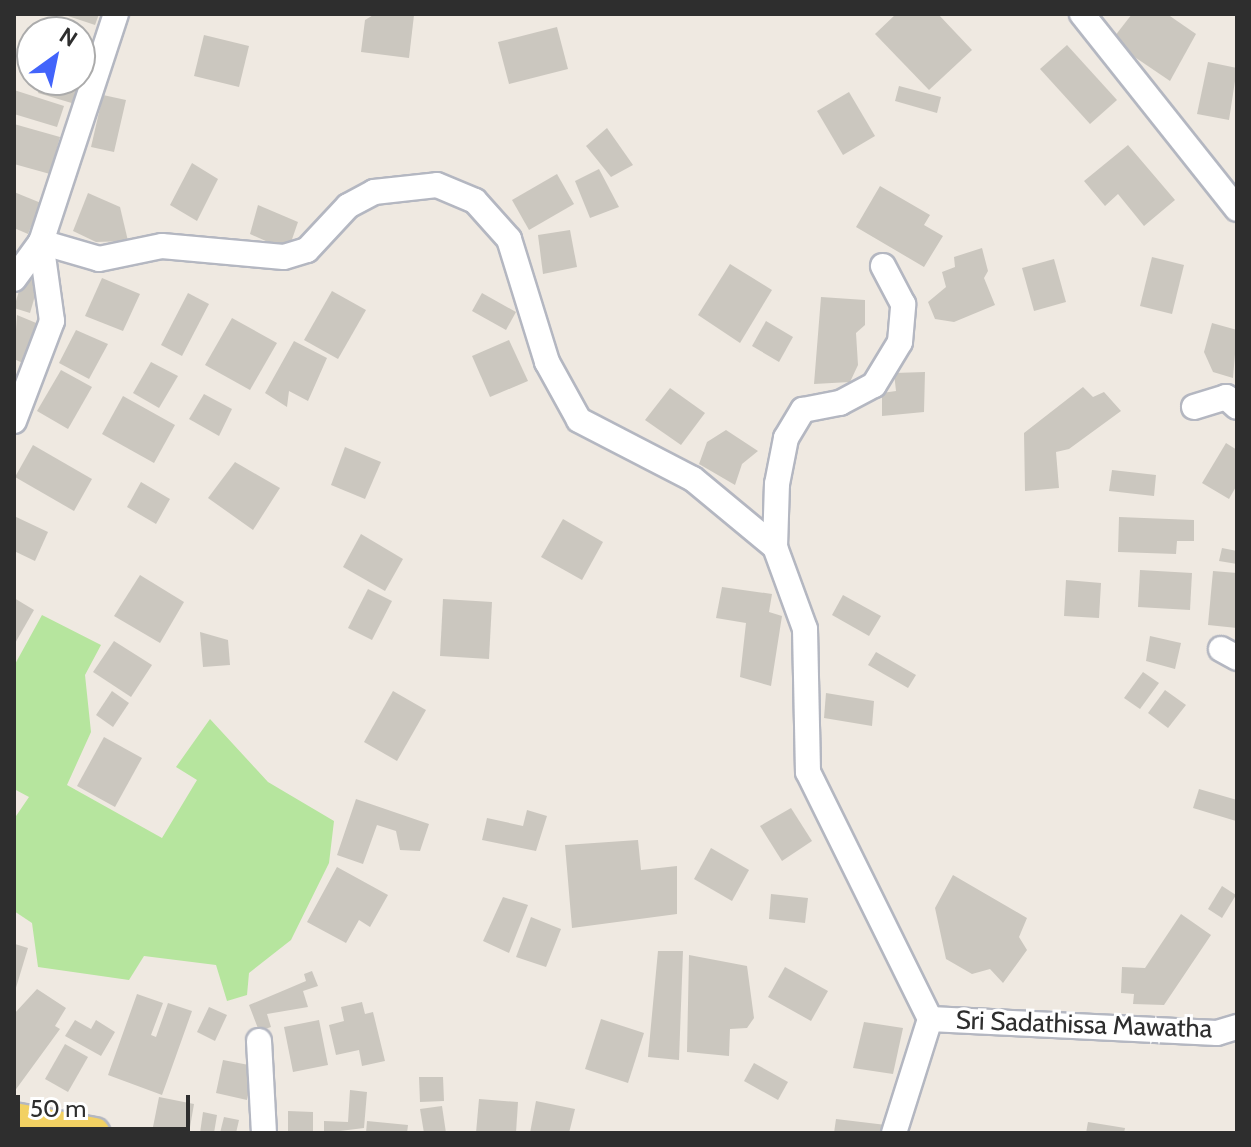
<!DOCTYPE html>
<style>
body{margin:0}
#map{position:relative;width:1251px;height:1147px;overflow:hidden;background:#efe9e1;font-family:Cabin,sans-serif}
div>[style]{position:absolute}
.green>*{inset:0;background:#b6e59e}
.building>*{inset:0;background:#cbc7bf}
.roads{filter:drop-shadow(2px 0 #b4b7c1) drop-shadow(-2px 0 #b4b7c1) drop-shadow(0 2px #b4b7c1) drop-shadow(0 -2px #b4b7c1)}
.minor>*{height:24px;margin:-12px;padding:0 12px;transform-origin:12px;border-radius:12px;background:#fff}
.major>*{height:30px;margin:-15px;padding:0 15px;transform-origin:15px;border-radius:15px;background:#f2d163}
span{translate:-50% -50%;white-space:nowrap;text-align:center;line-height:1.15;-webkit-text-stroke:6px #fff;paint-order:stroke}
.street-label{font-size:26px;color:#2e2e2e}
.frame{position:absolute;inset:0;border:16px solid #2e2e2e;pointer-events:none}
.north{position:absolute;left:16px;top:16px;width:80px;height:80px;box-sizing:border-box;background:#fff;border:2px solid #ababab;border-radius:50%;rotate:33deg;font-size:22px;font-weight:700;line-height:32px;text-align:center;color:#2e2e2e}
.north::after{content:'';display:block;margin:auto;width:28px;height:36px;background:#4264fb;clip-path:polygon(50% 0,100% 100%,50% 72%,0 100%)}
.scale{position:absolute;left:16px;top:1095px;width:174px;height:36px;box-sizing:border-box;border:4px solid #2e2e2e;border-top:0;padding-left:10px;font-size:24px;line-height:28px;white-space:nowrap;color:#2e2e2e;-webkit-text-stroke:6px #fff;paint-order:stroke}
</style>
<div id="map">
<div class="green">
<div style="clip-path:polygon(42px 615px,101px 645px,85px 675px,91px 732px,67px 785px,162px 838px,197px 780px,176px 767px,210px 719px,268px 782px,334px 821px,329px 863px,291px 940px,249px 973px,247px 995px,227px 1001px,216px 965px,144px 956px,129px 980px,38px 967px,32px 923px,14px 911px,14px 819px,29px 797px,14px 789px,14px 666px)"></div>
</div>
<div class="building">
<div style="clip-path:polygon(62px 14px,99px 14px,95px 25px)"></div>
<div style="clip-path:polygon(375px 14px,414px 15px,409px 58px,361px 52px,365px 20px)"></div>
<div style="clip-path:polygon(896px 14px,938px 14px,972px 50px,929px 90px,875px 34px)"></div>
<div style="clip-path:polygon(1132px 14px,1167px 14px,1196px 34px,1170px 81px,1111px 41px)"></div>
<div style="clip-path:polygon(46px 19px,57px 19px,63px 32px,42px 32px)"></div>
<div style="clip-path:polygon(557px 27px,568px 69px,509px 84px,498px 42px)"></div>
<div style="clip-path:polygon(80px 34px,90px 37px,86px 56px,80px 54px)"></div>
<div style="clip-path:polygon(204px 35px,249px 46px,239px 87px,194px 76px)"></div>
<div style="clip-path:polygon(1067px 45px,1117px 100px,1090px 124px,1040px 69px)"></div>
<div style="clip-path:polygon(1208px 62px,1237px 68px,1229px 120px,1197px 114px)"></div>
<div style="clip-path:polygon(42px 80px,81px 81px,75px 104px,38px 93px)"></div>
<div style="clip-path:polygon(899px 86px,941px 97px,937px 113px,895px 101px)"></div>
<div style="clip-path:polygon(14px 90px,64px 106px,57px 127px,14px 114px)"></div>
<div style="clip-path:polygon(849px 92px,875px 136px,843px 155px,817px 111px)"></div>
<div style="clip-path:polygon(103px 95px,126px 100px,114px 152px,91px 147px)"></div>
<div style="clip-path:polygon(14px 124px,60px 137px,50px 174px,14px 164px)"></div>
<div style="clip-path:polygon(607px 128px,633px 165px,611px 177px,586px 146px)"></div>
<div style="clip-path:polygon(1128px 145px,1175px 200px,1144px 226px,1118px 194px,1105px 206px,1084px 181px)"></div>
<div style="clip-path:polygon(192px 163px,218px 179px,197px 221px,170px 205px)"></div>
<div style="clip-path:polygon(599px 169px,619px 207px,590px 218px,575px 181px)"></div>
<div style="clip-path:polygon(557px 174px,574px 204px,529px 230px,512px 200px)"></div>
<div style="clip-path:polygon(880px 186px,930px 215px,924px 225px,943px 236px,924px 267px,856px 227px)"></div>
<div style="clip-path:polygon(14px 192px,41px 203px,28px 234px,14px 228px)"></div>
<div style="clip-path:polygon(88px 193px,120px 207px,128px 241px,96px 242px,73px 231px)"></div>
<div style="clip-path:polygon(258px 205px,298px 222px,288px 251px,250px 234px)"></div>
<div style="clip-path:polygon(570px 230px,577px 267px,543px 274px,538px 235px)"></div>
<div style="clip-path:polygon(982px 248px,988px 271px,984px 278px,995px 305px,954px 322px,935px 319px,928px 302px,946px 287px,942px 272px,955px 267px,954px 257px)"></div>
<div style="clip-path:polygon(1152px 257px,1184px 265px,1172px 314px,1140px 306px)"></div>
<div style="clip-path:polygon(1054px 259px,1066px 302px,1034px 311px,1022px 268px)"></div>
<div style="clip-path:polygon(730px 264px,772px 290px,740px 343px,698px 315px)"></div>
<div style="clip-path:polygon(23px 277px,39px 282px,30px 313px,14px 308px)"></div>
<div style="clip-path:polygon(102px 278px,140px 294px,123px 331px,85px 316px)"></div>
<div style="clip-path:polygon(332px 291px,366px 310px,338px 359px,304px 340px)"></div>
<div style="clip-path:polygon(188px 293px,209px 304px,182px 356px,161px 345px)"></div>
<div style="clip-path:polygon(482px 293px,516px 312px,506px 330px,472px 311px)"></div>
<div style="clip-path:polygon(821px 297px,865px 300px,865px 325px,856px 333px,858px 365px,850px 382px,814px 384px)"></div>
<div style="clip-path:polygon(17px 315px,41px 325px,25px 364px,14px 359px)"></div>
<div style="clip-path:polygon(232px 318px,277px 343px,250px 390px,205px 365px)"></div>
<div style="clip-path:polygon(766px 321px,793px 337px,779px 362px,752px 346px)"></div>
<div style="clip-path:polygon(1212px 323px,1237px 330px,1233px 378px,1213px 372px,1204px 352px)"></div>
<div style="clip-path:polygon(76px 330px,108px 344px,89px 379px,59px 363px)"></div>
<div style="clip-path:polygon(509px 340px,528px 381px,490px 397px,472px 356px)"></div>
<div style="clip-path:polygon(294px 341px,327px 358px,308px 401px,289px 391px,287px 407px,265px 393px)"></div>
<div style="clip-path:polygon(151px 362px,178px 376px,159px 408px,133px 393px)"></div>
<div style="clip-path:polygon(61px 370px,92px 387px,68px 429px,37px 411px)"></div>
<div style="clip-path:polygon(925px 372px,924px 412px,882px 416px,882px 393px,896px 391px,894px 373px)"></div>
<div style="clip-path:polygon(1083px 387px,1093px 397px,1104px 392px,1121px 411px,1069px 449px,1056px 452px,1059px 488px,1025px 491px,1024px 433px)"></div>
<div style="clip-path:polygon(670px 388px,705px 413px,681px 445px,645px 420px)"></div>
<div style="clip-path:polygon(204px 394px,232px 409px,219px 436px,189px 419px)"></div>
<div style="clip-path:polygon(123px 396px,175px 425px,154px 463px,102px 434px)"></div>
<div style="clip-path:polygon(726px 430px,758px 451px,742px 464px,735px 485px,699px 464px,707px 442px)"></div>
<div style="clip-path:polygon(1226px 443px,1237px 450px,1237px 485px,1229px 499px,1202px 483px)"></div>
<div style="clip-path:polygon(33px 445px,92px 479px,74px 511px,15px 477px)"></div>
<div style="clip-path:polygon(345px 447px,381px 462px,365px 499px,331px 485px)"></div>
<div style="clip-path:polygon(235px 462px,280px 488px,253px 530px,208px 498px)"></div>
<div style="clip-path:polygon(1112px 470px,1156px 475px,1154px 496px,1109px 491px)"></div>
<div style="clip-path:polygon(141px 482px,170px 499px,156px 524px,127px 507px)"></div>
<div style="clip-path:polygon(14px 516px,48px 532px,35px 561px,14px 551px)"></div>
<div style="clip-path:polygon(1119px 517px,1194px 520px,1194px 541px,1177px 541px,1176px 554px,1118px 552px)"></div>
<div style="clip-path:polygon(563px 519px,603px 542px,582px 580px,541px 557px)"></div>
<div style="clip-path:polygon(361px 534px,403px 559px,385px 591px,343px 567px)"></div>
<div style="clip-path:polygon(1222px 548px,1237px 551px,1237px 564px,1219px 561px)"></div>
<div style="clip-path:polygon(1140px 570px,1192px 573px,1190px 610px,1138px 607px)"></div>
<div style="clip-path:polygon(1213px 571px,1237px 573px,1237px 628px,1208px 625px)"></div>
<div style="clip-path:polygon(140px 575px,184px 602px,160px 643px,114px 616px)"></div>
<div style="clip-path:polygon(1066px 580px,1101px 583px,1099px 618px,1064px 616px)"></div>
<div style="clip-path:polygon(722px 587px,772px 594px,769px 612px,782px 616px,771px 686px,740px 677px,746px 623px,716px 618px)"></div>
<div style="clip-path:polygon(368px 589px,392px 601px,372px 640px,348px 628px)"></div>
<div style="clip-path:polygon(843px 595px,881px 616px,869px 636px,832px 615px)"></div>
<div style="clip-path:polygon(14px 598px,34px 610px,14px 645px)"></div>
<div style="clip-path:polygon(443px 599px,492px 602px,489px 659px,440px 656px)"></div>
<div style="clip-path:polygon(200px 632px,228px 640px,230px 665px,203px 667px)"></div>
<div style="clip-path:polygon(1150px 636px,1181px 643px,1175px 669px,1146px 661px)"></div>
<div style="clip-path:polygon(114px 641px,152px 665px,131px 697px,93px 672px)"></div>
<div style="clip-path:polygon(876px 652px,916px 675px,908px 688px,868px 665px)"></div>
<div style="clip-path:polygon(1143px 672px,1159px 683px,1140px 709px,1124px 698px)"></div>
<div style="clip-path:polygon(1165px 690px,1186px 705px,1168px 728px,1148px 713px)"></div>
<div style="clip-path:polygon(112px 691px,129px 703px,113px 727px,96px 715px)"></div>
<div style="clip-path:polygon(393px 691px,426px 710px,397px 761px,364px 742px)"></div>
<div style="clip-path:polygon(826px 693px,874px 701px,872px 726px,824px 718px)"></div>
<div style="clip-path:polygon(104px 737px,142px 758px,115px 807px,77px 786px)"></div>
<div style="clip-path:polygon(1199px 789px,1237px 800px,1236px 821px,1193px 808px)"></div>
<div style="clip-path:polygon(356px 799px,429px 824px,420px 851px,400px 850px,396px 831px,377px 825px,363px 864px,337px 855px)"></div>
<div style="clip-path:polygon(791px 808px,812px 841px,782px 861px,760px 826px)"></div>
<div style="clip-path:polygon(527px 810px,547px 816px,536px 851px,482px 840px,487px 818px,523px 826px)"></div>
<div style="clip-path:polygon(638px 840px,641px 870px,677px 866px,677px 914px,572px 928px,565px 845px)"></div>
<div style="clip-path:polygon(711px 848px,749px 870px,732px 901px,694px 879px)"></div>
<div style="clip-path:polygon(337px 867px,388px 895px,370px 927px,359px 920px,346px 943px,307px 922px)"></div>
<div style="clip-path:polygon(953px 875px,1027px 918px,1019px 937px,1027px 950px,1003px 983px,990px 969px,972px 974px,946px 959px,935px 908px)"></div>
<div style="clip-path:polygon(1222px 886px,1236px 895px,1222px 918px,1208px 909px)"></div>
<div style="clip-path:polygon(771px 894px,808px 898px,805px 923px,769px 919px)"></div>
<div style="clip-path:polygon(503px 897px,528px 905px,509px 953px,483px 941px)"></div>
<div style="clip-path:polygon(1181px 914px,1211px 935px,1164px 1005px,1133px 1004px,1134px 994px,1121px 993px,1122px 967px,1145px 968px)"></div>
<div style="clip-path:polygon(531px 917px,561px 929px,546px 967px,516px 957px)"></div>
<div style="clip-path:polygon(15px 944px,28px 948px,15px 991px,14px 947px)"></div>
<div style="clip-path:polygon(658px 951px,683px 951px,679px 1060px,648px 1057px)"></div>
<div style="clip-path:polygon(689px 955px,747px 966px,754px 1018px,747px 1028px,730px 1029px,729px 1056px,687px 1052px)"></div>
<div style="clip-path:polygon(785px 967px,828px 991px,811px 1021px,768px 997px)"></div>
<div style="clip-path:polygon(312px 971px,318px 986px,303px 991px,308px 1007px,267px 1014px,271px 1027px,259px 1031px,249px 1005px,306px 981px,304px 974px)"></div>
<div style="clip-path:polygon(37px 989px,66px 1008px,55px 1026px,60px 1029px,14px 1092px,14px 1014px)"></div>
<div style="clip-path:polygon(137px 994px,163px 1003px,151px 1035px,156px 1037px,168px 1003px,192px 1011px,162px 1095px,108px 1075px)"></div>
<div style="clip-path:polygon(362px 1002px,365px 1014px,373px 1012px,385px 1061px,362px 1066px,359px 1050px,336px 1055px,329px 1025px,344px 1021px,341px 1007px)"></div>
<div style="clip-path:polygon(209px 1007px,227px 1015px,215px 1041px,197px 1032px)"></div>
<div style="clip-path:polygon(601px 1019px,644px 1033px,628px 1083px,585px 1069px)"></div>
<div style="clip-path:polygon(75px 1020px,91px 1029px,96px 1020px,115px 1032px,101px 1056px,65px 1036px)"></div>
<div style="clip-path:polygon(319px 1020px,328px 1065px,293px 1072px,284px 1027px)"></div>
<div style="clip-path:polygon(864px 1022px,903px 1028px,893px 1074px,853px 1068px)"></div>
<div style="clip-path:polygon(65px 1044px,88px 1057px,68px 1092px,45px 1079px)"></div>
<div style="clip-path:polygon(223px 1060px,254px 1066px,247px 1100px,216px 1093px)"></div>
<div style="clip-path:polygon(754px 1063px,788px 1082px,778px 1100px,744px 1081px)"></div>
<div style="clip-path:polygon(419px 1077px,443px 1077px,444px 1101px,420px 1102px)"></div>
<div style="clip-path:polygon(350px 1090px,367px 1092px,364px 1128px,324px 1133px,324px 1121px,348px 1122px)"></div>
<div style="clip-path:polygon(159px 1097px,194px 1104px,189px 1133px,153px 1127px)"></div>
<div style="clip-path:polygon(479px 1099px,518px 1102px,516px 1133px,476px 1133px)"></div>
<div style="clip-path:polygon(536px 1101px,575px 1109px,569px 1133px,530px 1133px)"></div>
<div style="clip-path:polygon(442px 1106px,446px 1133px,424px 1133px,420px 1109px)"></div>
<div style="clip-path:polygon(288px 1111px,313px 1112px,313px 1133px,288px 1133px)"></div>
<div style="clip-path:polygon(203px 1112px,217px 1115px,214px 1133px,200px 1133px)"></div>
<div style="clip-path:polygon(224px 1117px,239px 1120px,236px 1133px,220px 1133px)"></div>
<div style="clip-path:polygon(836px 1119px,886px 1125px,885px 1133px,834px 1133px)"></div>
<div style="clip-path:polygon(367px 1121px,408px 1125px,407px 1133px,366px 1133px)"></div>
<div style="clip-path:polygon(1088px 1122px,1125px 1128px,1124px 1133px,1086px 1133px)"></div>
</div>
<div class="roads">
<div class="minor">
<div style="left:1082px;top:14px;width:249px;rotate:51.5deg"></div>
<div style="left:14px;top:279px;width:46px;rotate:-53.9deg"></div>
<div style="left:41px;top:242px;width:60px;rotate:16.3deg"></div>
<div style="left:99px;top:259px;width:64px;rotate:-11.7deg"></div>
<div style="left:162px;top:246px;width:122px;rotate:5.2deg"></div>
<div style="left:284px;top:257px;width:24px;rotate:-17deg"></div>
<div style="left:307px;top:250px;width:60px;rotate:-47deg"></div>
<div style="left:348px;top:206px;width:30px;rotate:-28deg"></div>
<div style="left:374px;top:192px;width:63px;rotate:-6.3deg"></div>
<div style="left:437px;top:185px;width:41px;rotate:22.8deg"></div>
<div style="left:475px;top:201px;width:51px;rotate:48.2deg"></div>
<div style="left:509px;top:239px;width:129px;rotate:72.8deg"></div>
<div style="left:547px;top:362px;width:66px;rotate:61.1deg"></div>
<div style="left:579px;top:420px;width:128px;rotate:27.4deg"></div>
<div style="left:693px;top:479px;width:107px;rotate:39.7deg"></div>
<div style="left:775px;top:547px;width:87px;rotate:69.9deg"></div>
<div style="left:805px;top:629px;width:143px;rotate:88.8deg"></div>
<div style="left:808px;top:772px;width:275px;rotate:63.7deg"></div>
<div style="left:930px;top:1019px;width:120px;rotate:107.5deg"></div>
<div style="left:1194px;top:407px;width:34px;rotate:-17deg"></div>
<div style="left:1226px;top:397px;width:15px;rotate:42deg"></div>
<div style="left:14px;top:421px;width:107px;rotate:-69.2deg"></div>
<div style="left:52px;top:321px;width:80px;rotate:-97.9deg"></div>
<div style="left:41px;top:242px;width:240px;rotate:-71.8deg"></div>
<div style="left:775px;top:547px;width:63px;rotate:-88.2deg"></div>
<div style="left:777px;top:484px;width:47px;rotate:-78.9deg"></div>
<div style="left:786px;top:438px;width:33px;rotate:-59deg"></div>
<div style="left:803px;top:410px;width:38px;rotate:-11deg"></div>
<div style="left:840px;top:403px;width:38px;rotate:-28deg"></div>
<div style="left:874px;top:385px;width:50px;rotate:-58.8deg"></div>
<div style="left:900px;top:342px;width:38px;rotate:-85deg"></div>
<div style="left:903px;top:304px;width:43px;rotate:-117.8deg"></div>
<div style="left:1221px;top:649px;width:18px;rotate:29deg"></div>
<div style="left:930px;top:1019px;width:287px;rotate:2.8deg"></div>
<div style="left:1217px;top:1033px;width:21px;rotate:-17deg"></div>
<div style="left:259px;top:1041px;width:92px;rotate:86.9deg"></div>
</div>
<div class="major">
<div style="left:14px;top:1118px;width:82px;rotate:10.5deg"></div>
</div>
</div>
<div class="street-label">
<span style="left:1084px;top:1025px;rotate:2deg">Sri Sadathissa Mawatha</span>
</div>
<div class="frame"></div>
<div class="north">N</div>
<div class="scale">50 m</div>
</div>
